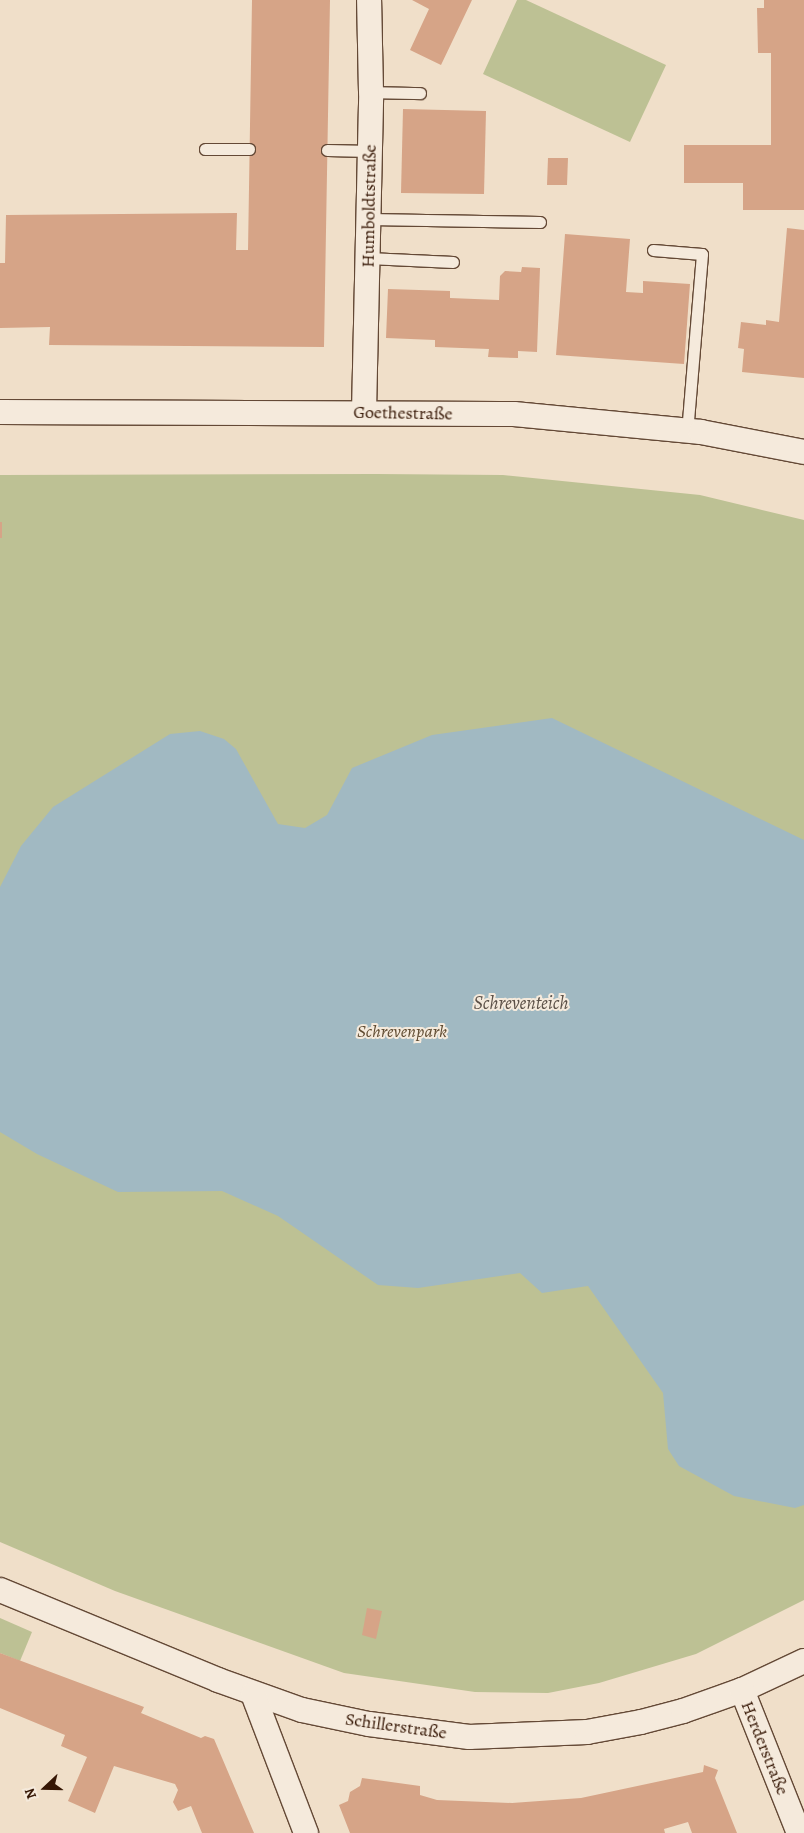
<!DOCTYPE html>
<meta charset="utf-8">
<style>
body{margin:0}
#map{position:relative;width:804px;height:1833px;overflow:hidden;background:#f0dfc9;font-family:Alegreya,serif}
div>[style]{position:absolute}
.green>*{inset:0;background:#bdc194}
.water>*{inset:0;background:#a1b9c2}
.building>*{inset:0;background:#d6a487}
.roads{filter:drop-shadow(1px 0 #644936) drop-shadow(-1px 0 #644936) drop-shadow(0 1px #644936) drop-shadow(0 -1px #644936)}
.service>*{height:11px;margin:-5.5px;padding:0 5.5px;transform-origin:5.5px;border-radius:5.5px;background:#f5eadc}
.minor>*{height:24px;margin:-12px;padding:0 12px;transform-origin:12px;border-radius:12px;background:#f5eadc}
span{translate:-50% -50%;white-space:nowrap;text-align:center;line-height:1.15;-webkit-text-stroke:4px #f5eadc;paint-order:stroke}
.street-label{font-size:18px;color:#361705}
.park-label{font-size:18px;color:#5e4a30;font-style:italic}
.water-label{font-size:19px;color:#5b5047;font-style:italic}
.north{position:absolute;left:20px;top:1763px;width:50px;height:50px;-webkit-text-stroke:4px #f5eadc;paint-order:stroke;rotate:249deg;font-size:14px;font-weight:700;line-height:20px;text-align:center;color:#361705}
.north::after{content:'';display:block;margin:auto;width:18px;height:22px;background:#361705;clip-path:polygon(50% 0,100% 100%,50% 72%,0 100%)}
</style>
<div id="map">
<div class="green">
<div style="clip-path:polygon(517px 0,526px 0,666px 65px,630px 142px,483px 74px)"></div>
<div style="clip-path:polygon(376px 474px,503px 475px,700px 495px,804px 520px,804px 1600px,696px 1654px,599px 1683px,548px 1693px,475px 1692px,344px 1673px,115px 1591px,0 1542px,0 475px)"></div>
<div style="clip-path:polygon(0 1618px,32px 1632px,20px 1661px,0 1653px)"></div>
</div>
<div class="water">
<div style="clip-path:polygon(552px 718px,804px 840px,804px 1505px,795px 1508px,734px 1496px,679px 1466px,668px 1449px,663px 1393px,588px 1286px,542px 1293px,520px 1273px,418px 1288px,378px 1285px,278px 1216px,222px 1191px,118px 1192px,37px 1154px,0 1132px,0 887px,21px 846px,53px 807px,170px 734px,200px 731px,224px 739px,236px 749px,278px 824px,305px 828px,327px 815px,352px 768px,432px 735px)"></div>
</div>
<div class="building">
<div style="clip-path:polygon(252px 0,330px 0,324px 347px,49px 345px,50px 327px,0 328px,0 263px,5px 263px,6px 215px,237px 213px,236px 250px,248px 250px)"></div>
<div style="clip-path:polygon(412px 0,472px 0,441px 65px,410px 50px,429px 9px)"></div>
<div style="clip-path:polygon(764px 0,804px 0,804px 210px,743px 210px,743px 183px,684px 183px,684px 145px,771px 145px,771px 53px,758px 53px,757px 8px,764px 8px)"></div>
<div style="clip-path:polygon(403px 109px,486px 111px,484px 194px,401px 193px)"></div>
<div style="clip-path:polygon(548px 158px,568px 158px,567px 185px,547px 185px)"></div>
<div style="clip-path:polygon(787px 228px,804px 230px,804px 378px,742px 372px,744px 349px,738px 348px,741px 322px,766px 325px,766px 320px,779px 322px)"></div>
<div style="clip-path:polygon(565px 234px,630px 239px,626px 292px,643px 293px,643px 281px,690px 284px,684px 364px,556px 355px)"></div>
<div style="clip-path:polygon(522px 267px,540px 268px,537px 352px,518px 351px,518px 358px,488px 357px,489px 349px,435px 347px,435px 340px,386px 338px,388px 289px,450px 291px,450px 298px,499px 300px,500px 276px,505px 271px,521px 272px)"></div>
<div style="clip-path:polygon(0 522px,2px 522px,2px 538px,0 538px)"></div>
<div style="clip-path:polygon(367px 1608px,382px 1611px,376px 1639px,362px 1635px)"></div>
<div style="clip-path:polygon(0 1653px,144px 1707px,141px 1713px,201px 1738px,205px 1736px,214px 1739px,254px 1833px,202px 1833px,191px 1806px,178px 1811px,173px 1802px,178px 1790px,175px 1784px,114px 1766px,95px 1813px,68px 1801px,87px 1757px,61px 1746px,65px 1735px,0 1708px)"></div>
<div style="clip-path:polygon(704px 1765px,718px 1770px,715px 1778px,737px 1833px,692px 1833px,688px 1822px,664px 1829px,665px 1833px,350px 1833px,339px 1805px,348px 1801px,350px 1792px,360px 1786px,362px 1778px,420px 1786px,420px 1795px,437px 1800px,512px 1803px,581px 1798px,703px 1772px)"></div>
</div>
<div class="roads">
<div class="service">
<div style="left:371px;top:92px;width:49px;rotate:1.2deg"></div>
<div style="left:205px;top:149px;width:44px"></div>
<div style="left:327px;top:150px;width:43px;rotate:1.3deg"></div>
<div style="left:369px;top:219px;width:171px;rotate:1deg"></div>
<div style="left:653px;top:250px;width:49px;rotate:4.7deg"></div>
<div style="left:702px;top:254px;width:178px;rotate:94.8deg"></div>
<div style="left:368px;top:258px;width:85px;rotate:2.7deg"></div>
</div>
<div class="minor">
<div style="left:0;top:412px;width:514px;rotate:0.22deg"></div>
<div style="left:514px;top:414px;width:188px;rotate:5.5deg"></div>
<div style="left:701px;top:432px;width:105px;rotate:11deg"></div>
<div style="left:364px;top:412px;width:320px;rotate:-88.7deg"></div>
<div style="left:371px;top:92px;width:92px;rotate:-91.2deg"></div>
<div style="left:0;top:1590px;width:236px;rotate:22.4deg"></div>
<div style="left:218px;top:1680px;width:89px;rotate:19.7deg"></div>
<div style="left:302px;top:1710px;width:68px;rotate:11.8deg"></div>
<div style="left:369px;top:1724px;width:101px;rotate:7.4deg"></div>
<div style="left:469px;top:1737px;width:118px;rotate:-2.4deg"></div>
<div style="left:587px;top:1732px;width:55px;rotate:-10.5deg"></div>
<div style="left:641px;top:1722px;width:43px;rotate:-14.7deg"></div>
<div style="left:683px;top:1711px;width:63px;rotate:-19.6deg"></div>
<div style="left:742px;top:1690px;width:68px;rotate:-25.1deg"></div>
<div style="left:742px;top:1690px;width:154px;rotate:68.3deg"></div>
<div style="left:253px;top:1694px;width:149px;rotate:69.1deg"></div>
</div>
</div>
<div class="street-label">
<span style="left:369px;top:206px;rotate:-89deg">Humboldtstraße</span>
<span style="left:403px;top:413px;rotate:1deg">Goethestraße</span>
<span style="left:396px;top:1726px;rotate:8deg">Schillerstraße</span>
<span style="left:765px;top:1748px;rotate:68deg">Herderstraße</span>
</div>
<div class="park-label">
<span style="left:402px;top:1031px">Schrevenpark</span>
</div>
<div class="water-label">
<span style="left:521px;top:1004px">Schreventeich</span>
</div>
<div class="north">N</div>
</div>
